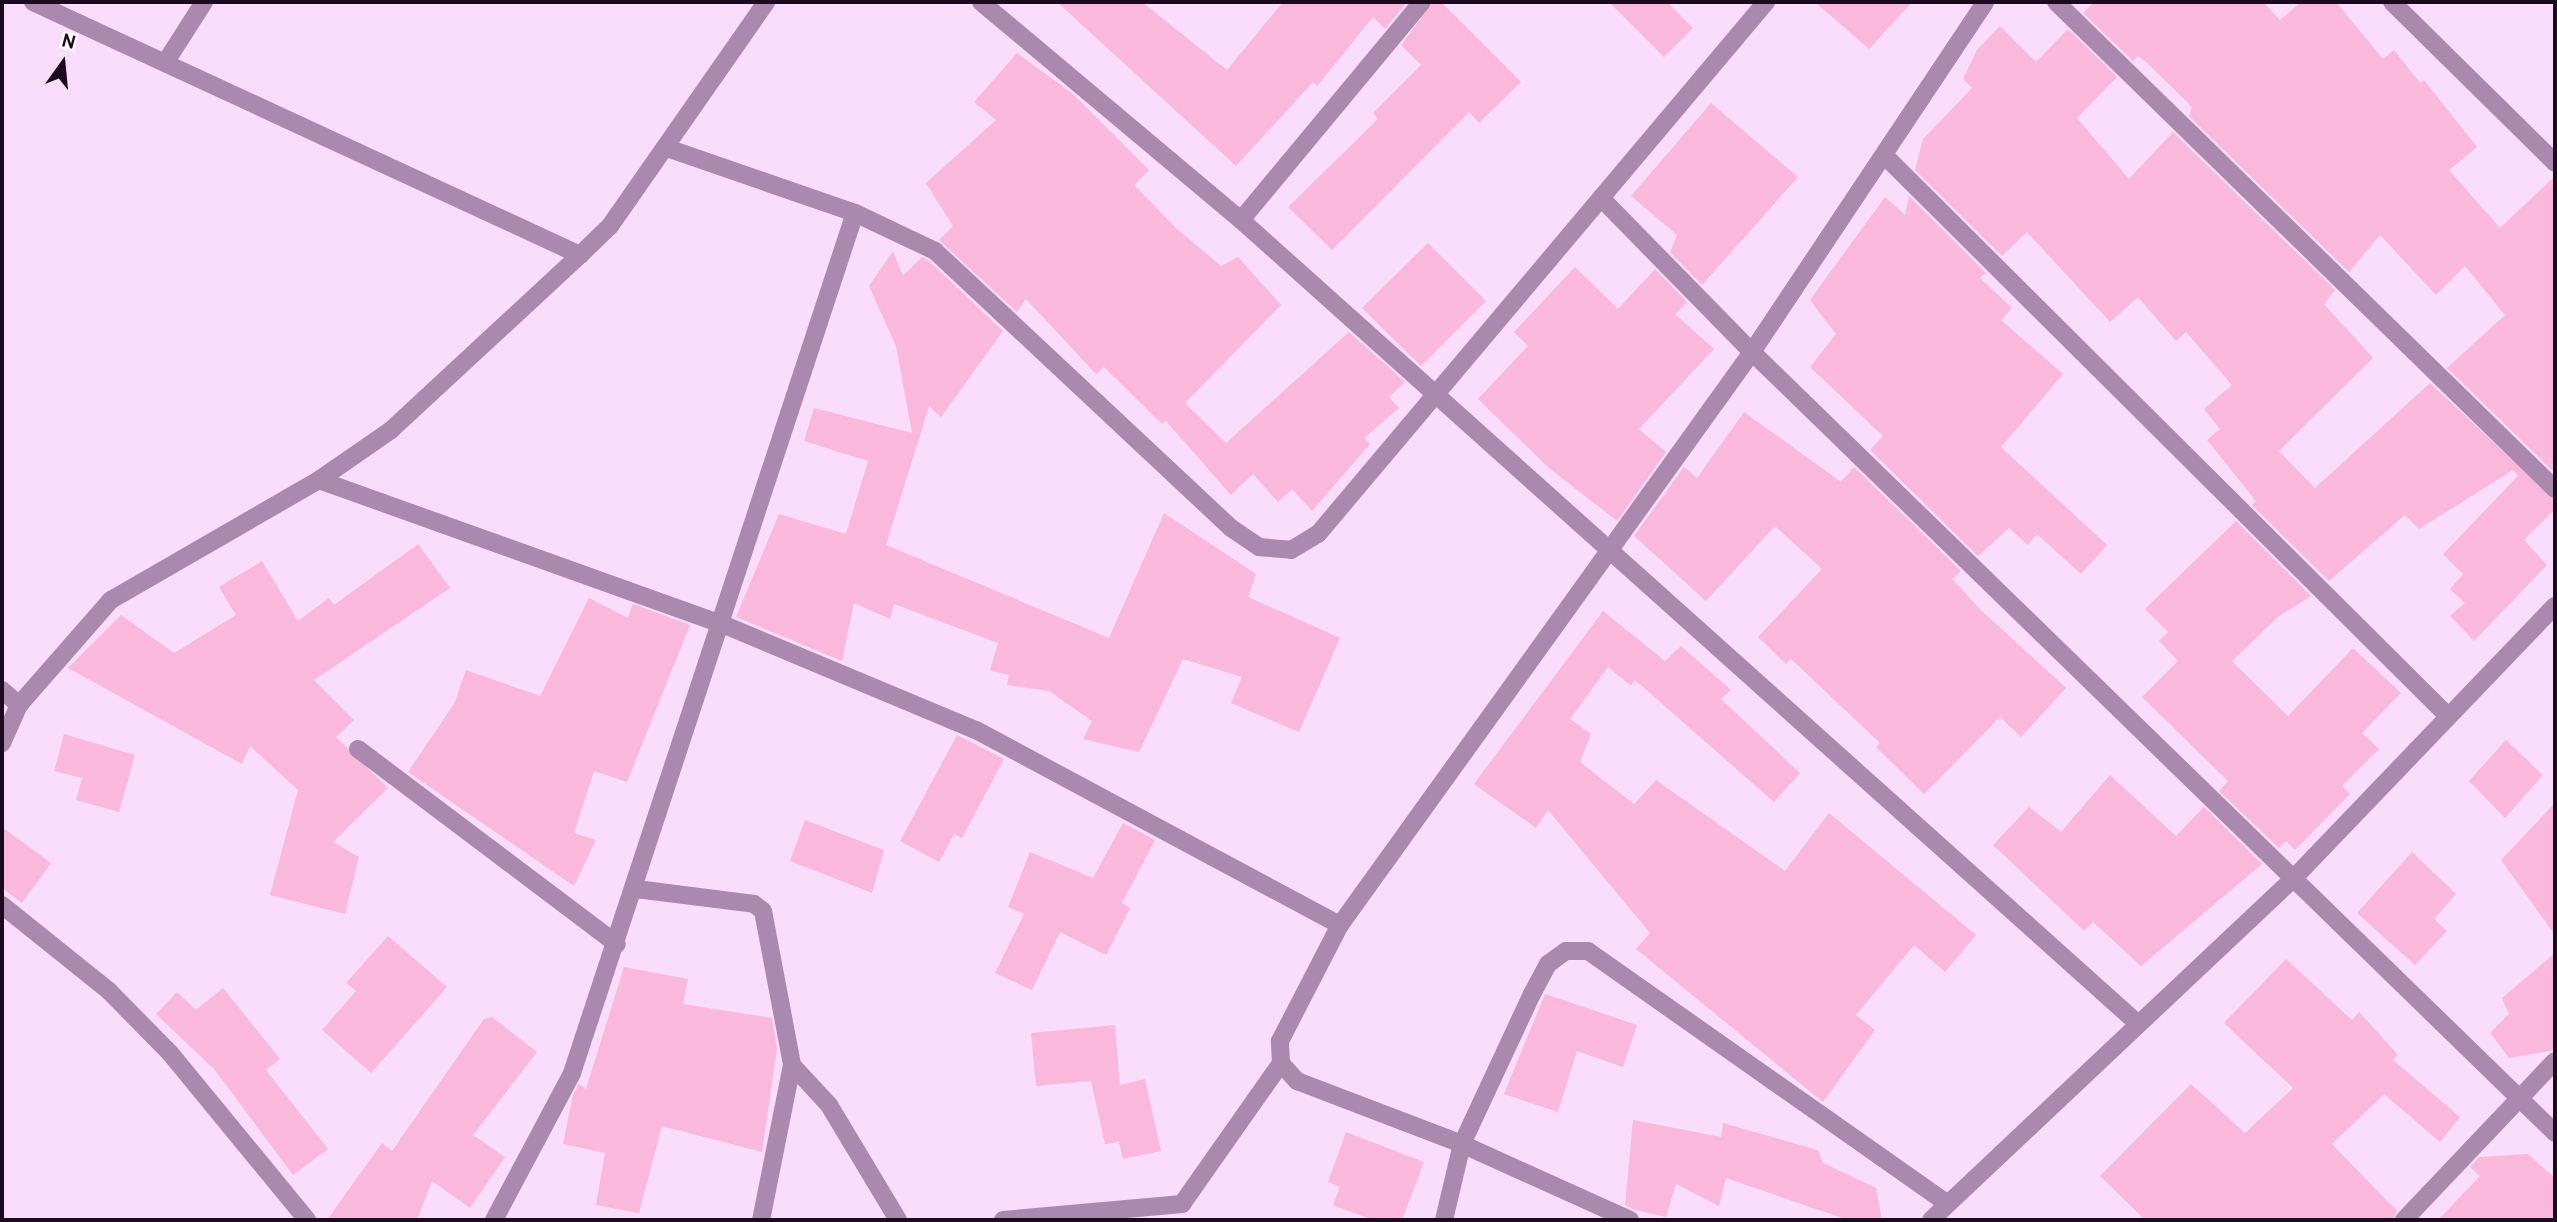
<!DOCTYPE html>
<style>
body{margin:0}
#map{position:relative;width:2557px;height:1222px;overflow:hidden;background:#fadcfc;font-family:Overpass,sans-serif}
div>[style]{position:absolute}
.building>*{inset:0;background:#fab8dd}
.minor>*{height:18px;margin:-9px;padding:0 9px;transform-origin:9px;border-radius:9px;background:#ab88ad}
span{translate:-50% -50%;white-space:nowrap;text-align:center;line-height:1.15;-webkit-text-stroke:5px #fff;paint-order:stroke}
.frame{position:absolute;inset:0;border:4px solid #1c0a1e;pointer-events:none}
.north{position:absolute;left:28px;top:28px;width:70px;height:70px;-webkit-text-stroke:5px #fff;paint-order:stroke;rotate:15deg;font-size:19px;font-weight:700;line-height:28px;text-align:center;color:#1c0a1e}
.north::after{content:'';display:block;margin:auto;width:24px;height:32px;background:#1c0a1e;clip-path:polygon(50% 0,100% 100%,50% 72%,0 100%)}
</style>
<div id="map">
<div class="building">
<div style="clip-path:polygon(1057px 2px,1142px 2px,1227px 70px,1283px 2px,1407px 2px,1385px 29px,1373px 17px,1317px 86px,1313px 82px,1236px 166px)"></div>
<div style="clip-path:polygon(1433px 2px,1441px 2px,1521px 82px,1479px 123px,1469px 112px,1332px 250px,1288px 207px,1378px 119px,1373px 113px,1421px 65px,1401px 45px)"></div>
<div style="clip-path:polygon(1609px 2px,1667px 2px,1693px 28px,1664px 57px)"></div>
<div style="clip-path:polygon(1815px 2px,1912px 2px,1869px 49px)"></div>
<div style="clip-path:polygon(2094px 2px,2263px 2px,2280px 20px,2301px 2px,2336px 2px,2383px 59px,2394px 50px,2420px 83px,2424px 80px,2477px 147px,2449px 170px,2500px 228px,2555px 176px,2555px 473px,2447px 368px,2505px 315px,2465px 266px,2436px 295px,2380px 235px,2349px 272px,2189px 116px,2192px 107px,2146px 62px,2138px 56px,2133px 61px,2083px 13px)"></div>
<div style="clip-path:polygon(2000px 26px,2036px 62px,2068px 29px,2117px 77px,2077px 118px,2129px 179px,2173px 132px,2335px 290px,2324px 304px,2373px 358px,2279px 451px,2315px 488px,2430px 383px,2555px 500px,2555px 509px,2524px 540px,2547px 565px,2474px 641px,2450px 616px,2465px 603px,2450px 589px,2463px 574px,2443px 554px,2518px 476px,2513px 470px,2419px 529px,2405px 515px,2329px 581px,2252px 505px,2256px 501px,2207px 440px,2220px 429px,2204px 409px,2232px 385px,2186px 332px,2176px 341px,2138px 297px,2110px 322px,2027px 232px,2002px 256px,1915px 170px,1923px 139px,1972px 88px,1963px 79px,1977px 50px)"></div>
<div style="clip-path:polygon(1017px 53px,1073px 94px,1149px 170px,1134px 185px,1177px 229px,1221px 266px,1238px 257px,1281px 305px,1185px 403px,1226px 443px,1349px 332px,1405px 382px,1389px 397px,1399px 408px,1364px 438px,1370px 444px,1312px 511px,1292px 489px,1278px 502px,1253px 474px,1231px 495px,1166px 421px,1162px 424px,1104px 367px,1096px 374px,1026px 299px,1017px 312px,939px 240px,953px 226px,926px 183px,996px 120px,974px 102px)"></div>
<div style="clip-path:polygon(1711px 103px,1798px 177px,1702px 285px,1670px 252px,1677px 235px,1631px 196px)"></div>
<div style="clip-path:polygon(1909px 196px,1986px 273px,1980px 278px,2012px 308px,2001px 320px,2063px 374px,2001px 447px,2107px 545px,2081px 574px,2037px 534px,2028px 545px,2009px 528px,1978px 556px,1870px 450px,1883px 436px,1810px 367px,1836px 334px,1810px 300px,1885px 197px,1905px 215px)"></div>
<div style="clip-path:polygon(1428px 243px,1486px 301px,1421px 366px,1362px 308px)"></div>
<div style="clip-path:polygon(893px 251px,903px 276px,922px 257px,929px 261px,1003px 331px,941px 417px,929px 406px,886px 545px,1109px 638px,1164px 513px,1256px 574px,1248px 597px,1340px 638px,1299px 732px,1231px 703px,1242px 677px,1183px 659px,1139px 752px,1083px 739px,1092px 721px,1049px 691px,1007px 685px,1009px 675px,990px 670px,998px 643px,894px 604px,890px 619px,854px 603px,842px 661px,736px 617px,779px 514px,846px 534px,868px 461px,804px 441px,814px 408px,912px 433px,896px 346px,869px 286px)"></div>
<div style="clip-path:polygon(1575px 267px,1618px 309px,1655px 269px,1687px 302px,1675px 314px,1714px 349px,1639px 429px,1666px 452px,1617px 521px,1549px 468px,1478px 399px,1528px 346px,1514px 332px)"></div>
<div style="clip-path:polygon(1744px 412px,1841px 482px,1854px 467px,1961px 571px,1952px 579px,1982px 611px,2066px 688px,2021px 737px,2000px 717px,1924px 794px,1876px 747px,1880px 743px,1791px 659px,1786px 664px,1758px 637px,1822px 569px,1775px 526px,1706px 601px,1634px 536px,1684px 467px,1697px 478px)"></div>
<div style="clip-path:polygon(2236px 521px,2311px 596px,2279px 616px,2232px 661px,2288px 716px,2353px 648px,2401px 693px,2362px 733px,2379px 749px,2342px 786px,2350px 794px,2295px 850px,2286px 841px,2279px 848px,2219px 791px,2228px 781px,2142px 697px,2178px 661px,2159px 641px,2168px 632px,2145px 609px)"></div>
<div style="clip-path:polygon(418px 544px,450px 588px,314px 680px,354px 720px,336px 737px,388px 788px,333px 842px,359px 857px,345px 914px,270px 895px,298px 790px,250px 746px,242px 764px,68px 668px,121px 615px,174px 653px,236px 615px,219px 587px,262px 561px,298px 621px,329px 598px,334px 605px)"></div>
<div style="clip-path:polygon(589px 598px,628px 618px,633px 604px,690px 625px,627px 782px,594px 771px,574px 833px,596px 840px,574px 886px,408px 772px,454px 704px,466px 670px,540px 696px)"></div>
<div style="clip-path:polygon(1603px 611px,1665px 661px,1681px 646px,1731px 690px,1721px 699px,1800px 773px,1774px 802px,1635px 680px,1631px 686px,1608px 667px,1570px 719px,1591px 734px,1580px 762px,1634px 804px,1656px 780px,1785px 871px,1829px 813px,1976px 935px,1945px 972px,1914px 945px,1856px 1015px,1875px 1030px,1823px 1102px,1636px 949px,1650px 933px,1548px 810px,1536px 828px,1474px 784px)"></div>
<div style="clip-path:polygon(64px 734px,135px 755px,119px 812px,76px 800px,82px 778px,54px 771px)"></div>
<div style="clip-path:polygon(957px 735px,1004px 759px,962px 838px,954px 834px,939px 862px,900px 841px)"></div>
<div style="clip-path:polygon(2506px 740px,2543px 775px,2505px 818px,2469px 781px)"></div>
<div style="clip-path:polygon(2110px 775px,2176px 836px,2204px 807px,2262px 864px,2141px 966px,2093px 922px,2084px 931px,1993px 845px,2029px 807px,2061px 832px)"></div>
<div style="clip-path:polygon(2555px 803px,2555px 935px,2501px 860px)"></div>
<div style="clip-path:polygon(805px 820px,884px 850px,872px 893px,790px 861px)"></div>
<div style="clip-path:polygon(1123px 823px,1155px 840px,1122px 903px,1130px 908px,1106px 955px,1060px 932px,1032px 990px,995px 973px,1024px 914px,1008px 907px,1030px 852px,1093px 878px)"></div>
<div style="clip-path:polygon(2px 827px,51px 863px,22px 903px,2px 888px)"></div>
<div style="clip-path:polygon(2412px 852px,2456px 894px,2434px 919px,2447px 931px,2415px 965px,2357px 913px)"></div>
<div style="clip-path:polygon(388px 936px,447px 987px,371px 1073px,322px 1030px,356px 991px,346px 983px)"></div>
<div style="clip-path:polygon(2555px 953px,2555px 1050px,2509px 1058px,2490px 1033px,2509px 1014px,2502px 998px)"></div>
<div style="clip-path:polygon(2286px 959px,2352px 1020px,2359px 1012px,2398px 1055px,2393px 1060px,2460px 1117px,2440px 1142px,2384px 1094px,2332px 1144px,2397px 1211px,2393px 1220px,2145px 1220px,2100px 1176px,2191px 1084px,2245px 1133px,2293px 1088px,2224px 1023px)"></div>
<div style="clip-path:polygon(624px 967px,688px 979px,683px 1004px,772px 1018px,777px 1049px,762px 1152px,662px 1126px,639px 1213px,596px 1205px,605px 1153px,563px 1144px,573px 1095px,579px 1084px,586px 1089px)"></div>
<div style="clip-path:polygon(223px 988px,280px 1059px,266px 1070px,328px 1149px,293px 1175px,214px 1069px,156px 1014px,177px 992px,196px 1010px)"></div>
<div style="clip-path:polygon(1545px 994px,1637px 1025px,1623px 1067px,1577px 1051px,1558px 1112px,1504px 1094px)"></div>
<div style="clip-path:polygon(492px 1017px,537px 1052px,473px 1135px,505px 1157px,470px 1208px,432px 1181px,417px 1220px,327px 1220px,382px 1143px,392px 1151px,484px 1019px)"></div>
<div style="clip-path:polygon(1115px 1025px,1120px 1085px,1145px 1079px,1161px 1151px,1123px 1159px,1119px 1142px,1105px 1144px,1091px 1081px,1036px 1086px,1031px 1033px)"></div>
<div style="clip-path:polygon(1633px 1120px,1721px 1137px,1723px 1123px,1818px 1150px,1823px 1163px,1876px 1188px,1882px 1220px,1848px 1220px,1726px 1178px,1719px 1206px,1676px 1184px,1666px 1217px,1635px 1210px,1625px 1205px)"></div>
<div style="clip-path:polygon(1346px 1132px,1424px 1162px,1402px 1220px,1373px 1220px,1333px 1205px,1340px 1187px,1328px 1182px)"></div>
<div style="clip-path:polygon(2528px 1154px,2555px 1178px,2555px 1220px,2438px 1220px,2480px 1176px,2470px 1167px,2479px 1157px)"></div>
</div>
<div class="minor">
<div style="left:33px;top:2px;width:603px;rotate:24.82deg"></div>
<div style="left:981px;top:2px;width:339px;rotate:40deg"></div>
<div style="left:1241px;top:220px;width:1202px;rotate:41.86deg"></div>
<div style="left:2056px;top:2px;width:697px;rotate:44.3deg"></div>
<div style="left:2392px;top:2px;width:229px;rotate:44.6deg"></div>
<div style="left:165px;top:63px;width:72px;rotate:-57.4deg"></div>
<div style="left:667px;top:148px;width:199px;rotate:19.1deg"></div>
<div style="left:855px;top:213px;width:89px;rotate:25.4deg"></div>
<div style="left:935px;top:251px;width:405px;rotate:43.1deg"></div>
<div style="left:1231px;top:528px;width:34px;rotate:34deg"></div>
<div style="left:1259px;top:547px;width:32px;rotate:5deg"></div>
<div style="left:1291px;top:550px;width:31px;rotate:-31deg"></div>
<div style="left:1318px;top:534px;width:696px;rotate:-49.9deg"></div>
<div style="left:1885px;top:156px;width:791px;rotate:44.85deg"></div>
<div style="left:1601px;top:198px;width:216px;rotate:45.6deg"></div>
<div style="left:1752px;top:352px;width:1120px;rotate:44.2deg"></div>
<div style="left:1241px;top:220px;width:283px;rotate:-50.3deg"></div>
<div style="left:319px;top:480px;width:428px;rotate:19.7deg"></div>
<div style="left:722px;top:624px;width:275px;rotate:22.7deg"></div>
<div style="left:976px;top:730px;width:413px;rotate:28.2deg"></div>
<div style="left:2px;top:690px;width:23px;rotate:41deg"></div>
<div style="left:2px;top:743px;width:42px;rotate:-65.9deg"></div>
<div style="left:19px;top:705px;width:140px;rotate:-48.8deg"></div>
<div style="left:111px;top:600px;width:240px;rotate:-30deg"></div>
<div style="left:319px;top:480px;width:88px;rotate:-34.8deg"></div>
<div style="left:391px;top:430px;width:258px;rotate:-42.8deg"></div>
<div style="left:580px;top:255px;width:42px;rotate:-44deg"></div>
<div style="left:610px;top:226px;width:273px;rotate:-55.1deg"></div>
<div style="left:358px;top:749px;width:324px;rotate:37deg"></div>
<div style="left:636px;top:889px;width:119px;rotate:7.2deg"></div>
<div style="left:754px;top:904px;width:11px;rotate:38deg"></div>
<div style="left:763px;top:911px;width:157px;rotate:79.3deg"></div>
<div style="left:792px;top:1065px;width:158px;rotate:101.3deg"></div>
<div style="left:2px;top:905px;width:137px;rotate:38.8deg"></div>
<div style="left:109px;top:991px;width:87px;rotate:45.5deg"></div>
<div style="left:170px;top:1053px;width:216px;rotate:50.6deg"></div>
<div style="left:792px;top:1065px;width:54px;rotate:47.2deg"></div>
<div style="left:829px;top:1105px;width:134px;rotate:59deg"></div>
<div style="left:494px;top:1220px;width:166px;rotate:-62deg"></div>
<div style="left:572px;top:1073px;width:905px;rotate:-71.79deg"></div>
<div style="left:1003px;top:1220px;width:180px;rotate:-5.1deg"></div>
<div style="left:1182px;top:1204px;width:172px;rotate:-54.9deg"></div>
<div style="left:1444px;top:1220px;width:78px;rotate:-76.7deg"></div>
<div style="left:1462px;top:1144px;width:166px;rotate:-65deg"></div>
<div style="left:1532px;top:994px;width:34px;rotate:-62deg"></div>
<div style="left:1548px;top:964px;width:22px;rotate:-36deg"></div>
<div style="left:1566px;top:951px;width:22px"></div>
<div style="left:1588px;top:951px;width:438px;rotate:35.1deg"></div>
<div style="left:1630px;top:1220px;width:184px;rotate:-155.7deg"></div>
<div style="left:1462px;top:1144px;width:177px;rotate:-159.1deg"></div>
<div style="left:1297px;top:1081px;width:24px;rotate:-132deg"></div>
<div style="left:1281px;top:1063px;width:22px;rotate:-93deg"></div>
<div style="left:1280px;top:1041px;width:131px;rotate:-62.7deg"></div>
<div style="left:1340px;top:925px;width:706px;rotate:-54.28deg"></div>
<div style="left:1752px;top:352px;width:420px;rotate:-56.3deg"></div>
<div style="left:1931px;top:1220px;width:494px;rotate:-43.3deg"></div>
<div style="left:2291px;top:881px;width:381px;rotate:-46.2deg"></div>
<div style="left:2404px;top:1220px;width:219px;rotate:-46.5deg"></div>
</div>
<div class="frame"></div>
<div class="north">N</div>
</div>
